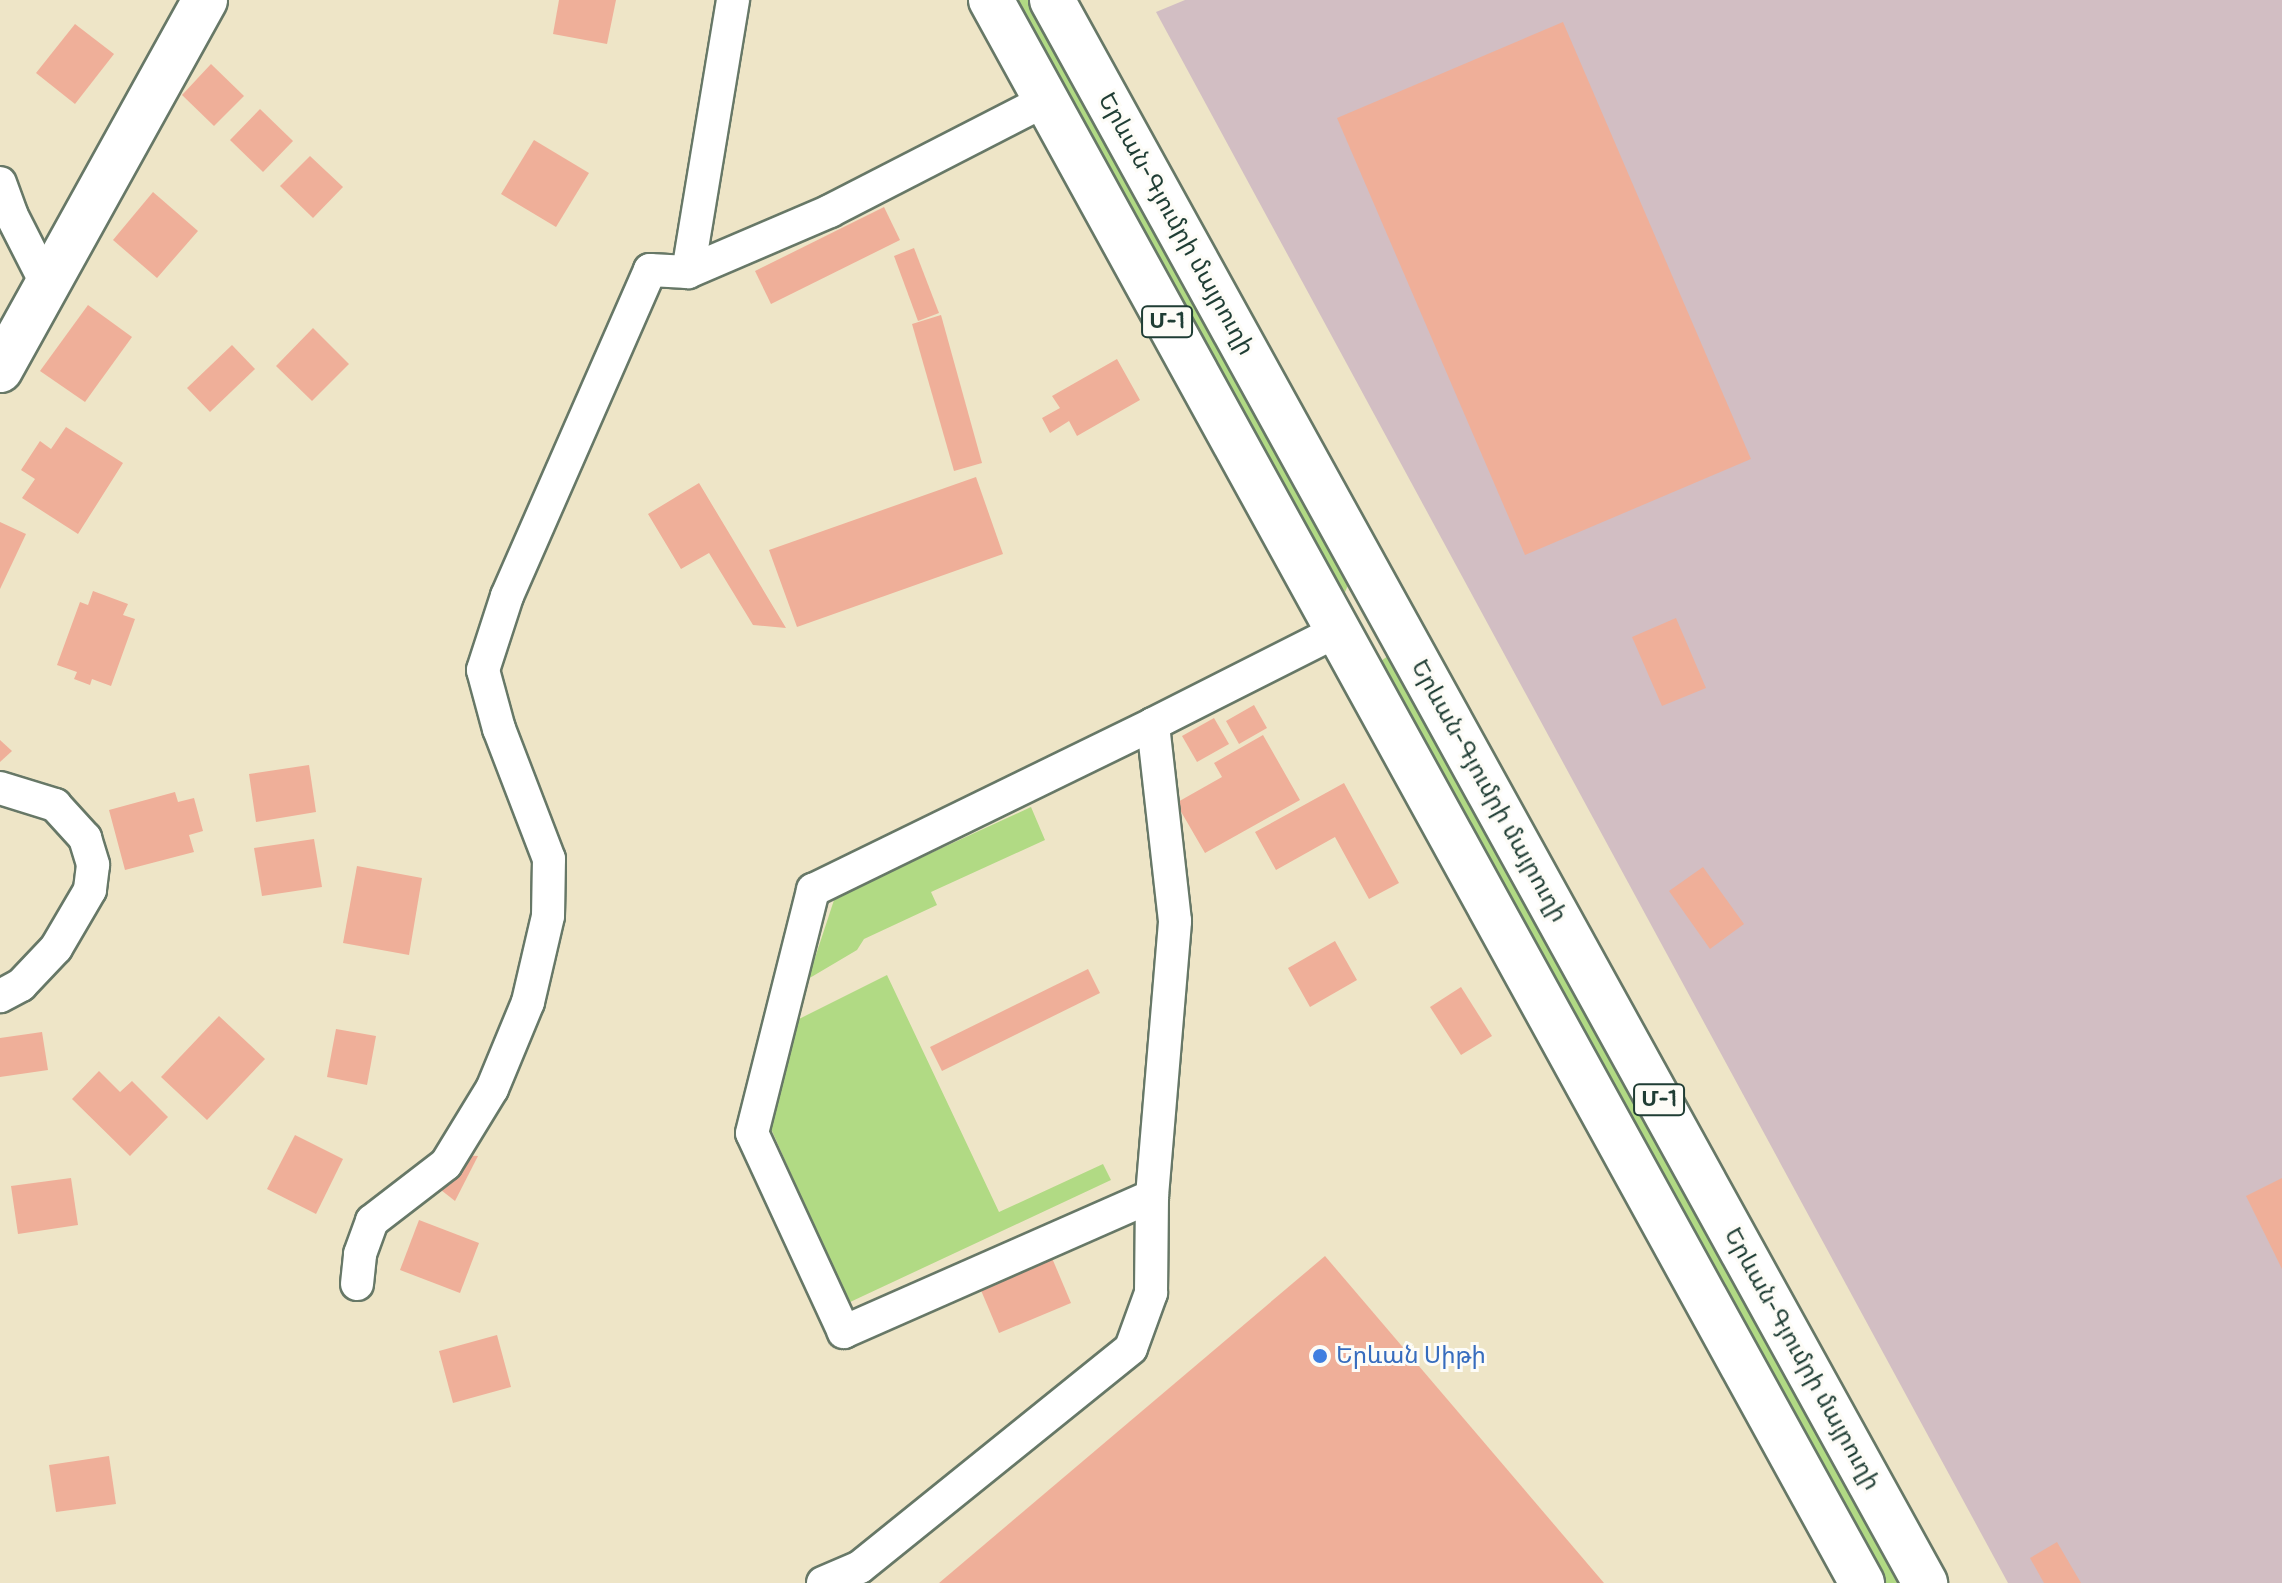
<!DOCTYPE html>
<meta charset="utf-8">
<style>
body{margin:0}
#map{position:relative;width:2282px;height:1583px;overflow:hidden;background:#eee5c7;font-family:Pangolin,"Noto Sans Armenian",sans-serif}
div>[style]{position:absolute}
.industrial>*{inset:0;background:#d2bec3}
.green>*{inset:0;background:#b1da84}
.building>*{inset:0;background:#efaf99}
.roads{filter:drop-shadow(2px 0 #677867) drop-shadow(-2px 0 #677867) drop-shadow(0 2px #677867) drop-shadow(0 -2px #677867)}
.street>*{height:32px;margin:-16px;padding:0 16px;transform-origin:16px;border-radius:16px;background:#fff}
.secondary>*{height:44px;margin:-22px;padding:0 22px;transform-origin:22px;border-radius:22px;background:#fff}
.highway>*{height:44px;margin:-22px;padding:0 22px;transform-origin:22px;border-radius:22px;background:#fff}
.dots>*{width:22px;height:22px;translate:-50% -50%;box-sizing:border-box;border:4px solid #fdfcf7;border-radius:50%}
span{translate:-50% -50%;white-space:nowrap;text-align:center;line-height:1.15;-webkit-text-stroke:6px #fdfcf7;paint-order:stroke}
.shield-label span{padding:2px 6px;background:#fdfcf7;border:2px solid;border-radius:6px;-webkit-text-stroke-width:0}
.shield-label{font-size:22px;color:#1f3d34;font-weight:700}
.street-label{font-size:24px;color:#1f3d34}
.shop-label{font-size:24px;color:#366cbe}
.left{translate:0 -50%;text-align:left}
</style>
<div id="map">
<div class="industrial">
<div style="clip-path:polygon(1185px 0,2282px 0,2282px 1583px,2008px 1583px,1156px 12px)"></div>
</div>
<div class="green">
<div style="clip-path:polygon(1006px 0,1031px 0,1349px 583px,1345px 592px,1340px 594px)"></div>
<div style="clip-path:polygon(1391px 654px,1904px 1583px,1881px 1583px,1372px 667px)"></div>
<div style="clip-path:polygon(1031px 807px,1045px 840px,931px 892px,937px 905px,864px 939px,857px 950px,808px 979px,835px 897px)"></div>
<div style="clip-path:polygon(887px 975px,999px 1212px,1103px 1164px,1111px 1180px,848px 1303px,765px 1115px,787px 1025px)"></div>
</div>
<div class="building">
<div style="clip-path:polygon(559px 0,616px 0,607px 44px,553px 34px)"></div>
<div style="clip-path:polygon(1563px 22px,1751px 459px,1525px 555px,1337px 118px)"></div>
<div style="clip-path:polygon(75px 24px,114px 54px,75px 104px,36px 73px)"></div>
<div style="clip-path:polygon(211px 64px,244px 96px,214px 126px,182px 95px)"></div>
<div style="clip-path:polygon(260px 109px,293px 141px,263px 172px,230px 140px)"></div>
<div style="clip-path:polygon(534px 140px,589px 173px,556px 227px,501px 194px)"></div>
<div style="clip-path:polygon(310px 156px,343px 187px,313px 218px,280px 186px)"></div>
<div style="clip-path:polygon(153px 192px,198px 231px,157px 278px,113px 240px)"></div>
<div style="clip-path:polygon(884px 207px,900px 240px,771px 304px,755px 271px)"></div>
<div style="clip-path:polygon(914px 248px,939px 313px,918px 321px,894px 256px)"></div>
<div style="clip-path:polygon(88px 305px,132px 337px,85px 402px,40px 371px)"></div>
<div style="clip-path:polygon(941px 315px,982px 463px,954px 471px,912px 324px)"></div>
<div style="clip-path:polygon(313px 328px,349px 364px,312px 401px,276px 366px)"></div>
<div style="clip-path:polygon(232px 345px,255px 369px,210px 412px,187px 388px)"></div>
<div style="clip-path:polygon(1117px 359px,1140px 400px,1077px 436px,1069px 421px,1050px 433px,1042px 418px,1060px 408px,1052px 396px)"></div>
<div style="clip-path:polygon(66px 427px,123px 463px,78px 534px,22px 498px,35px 479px,21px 470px,40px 441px,51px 449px)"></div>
<div style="clip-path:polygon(976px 477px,1003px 554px,797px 627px,769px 550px)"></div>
<div style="clip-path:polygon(699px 483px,786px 628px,753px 625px,709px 553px,681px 569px,648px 514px)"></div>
<div style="clip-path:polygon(0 522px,26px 534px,0 589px)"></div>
<div style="clip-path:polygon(93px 591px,128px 604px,123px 615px,135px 619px,111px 686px,92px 679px,90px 685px,74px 679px,77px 672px,57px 665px,80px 602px,88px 605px)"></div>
<div style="clip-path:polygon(1676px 618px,1706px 688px,1662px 706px,1632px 637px)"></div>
<div style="clip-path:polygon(1254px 705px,1267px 728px,1239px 744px,1226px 721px)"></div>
<div style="clip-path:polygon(1214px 718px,1229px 744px,1197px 762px,1182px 736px)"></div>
<div style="clip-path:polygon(1263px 735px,1300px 800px,1205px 853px,1176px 803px,1222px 777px,1214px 763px)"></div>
<div style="clip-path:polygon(0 740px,12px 751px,0 762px)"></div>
<div style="clip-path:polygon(309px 765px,316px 812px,256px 822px,249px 774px)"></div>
<div style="clip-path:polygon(1344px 783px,1399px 883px,1369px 899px,1335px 837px,1276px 870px,1255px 832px)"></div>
<div style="clip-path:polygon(175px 792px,178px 802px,194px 798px,203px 831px,189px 835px,194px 852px,125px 870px,109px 810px)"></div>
<div style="clip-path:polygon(314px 839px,322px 887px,262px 896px,254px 848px)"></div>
<div style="clip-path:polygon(357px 866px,422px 878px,409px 955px,343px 943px)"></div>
<div style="clip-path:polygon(1703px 867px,1744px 924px,1710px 949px,1669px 891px)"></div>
<div style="clip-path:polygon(1335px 941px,1357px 980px,1310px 1007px,1288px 968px)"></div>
<div style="clip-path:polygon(1088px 969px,1100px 993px,942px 1071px,930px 1047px)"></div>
<div style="clip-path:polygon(1461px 987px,1492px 1036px,1461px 1055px,1430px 1007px)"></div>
<div style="clip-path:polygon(219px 1016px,265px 1059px,207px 1120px,161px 1077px)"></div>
<div style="clip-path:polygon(336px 1029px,376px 1036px,367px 1085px,327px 1077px)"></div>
<div style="clip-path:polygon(42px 1032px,48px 1070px,0 1077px,0 1038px)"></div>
<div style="clip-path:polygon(99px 1071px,120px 1092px,132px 1081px,168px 1117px,130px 1156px,72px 1099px)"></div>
<div style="clip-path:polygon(295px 1135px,343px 1159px,316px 1214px,267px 1189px)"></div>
<div style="clip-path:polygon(457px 1155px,478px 1156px,455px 1201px,441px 1190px)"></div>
<div style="clip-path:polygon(71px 1178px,78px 1225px,18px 1234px,11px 1186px)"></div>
<div style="clip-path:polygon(2282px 1178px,2282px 1269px,2246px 1196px)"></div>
<div style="clip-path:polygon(419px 1220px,479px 1243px,460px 1293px,400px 1270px)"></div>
<div style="clip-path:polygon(1325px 1256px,1604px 1583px,939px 1583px)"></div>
<div style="clip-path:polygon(1052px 1258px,1071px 1303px,999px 1333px,980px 1288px)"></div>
<div style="clip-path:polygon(497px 1335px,511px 1387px,453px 1403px,439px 1351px)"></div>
<div style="clip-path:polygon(109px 1456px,116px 1504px,56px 1512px,49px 1465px)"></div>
<div style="clip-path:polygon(2057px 1542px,2081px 1583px,2044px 1583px,2030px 1558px)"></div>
</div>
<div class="roads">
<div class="street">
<div style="left:0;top:183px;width:33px;rotate:70deg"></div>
<div style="left:11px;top:214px;width:80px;rotate:63.1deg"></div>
<div style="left:688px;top:272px;width:276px;rotate:-80.6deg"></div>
<div style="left:0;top:788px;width:58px;rotate:17.2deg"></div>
<div style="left:55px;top:805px;width:45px;rotate:47.7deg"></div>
<div style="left:85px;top:838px;width:28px;rotate:73deg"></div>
<div style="left:93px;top:865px;width:25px;rotate:97deg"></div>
<div style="left:90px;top:890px;width:67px;rotate:120.4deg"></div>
<div style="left:56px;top:948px;width:51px;rotate:133.4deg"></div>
<div style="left:21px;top:985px;width:24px;rotate:152deg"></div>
<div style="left:1152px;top:1196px;width:337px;rotate:156.2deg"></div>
<div style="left:844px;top:1332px;width:219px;rotate:-114.8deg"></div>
<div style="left:752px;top:1133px;width:251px;rotate:-75.9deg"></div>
<div style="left:813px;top:890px;width:378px;rotate:-26deg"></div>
<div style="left:357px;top:1284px;width:30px;rotate:-84deg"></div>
<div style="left:360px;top:1254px;width:35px;rotate:-70deg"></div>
<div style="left:372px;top:1221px;width:93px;rotate:-37.6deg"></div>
<div style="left:446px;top:1164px;width:88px;rotate:-58.5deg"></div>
<div style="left:492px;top:1089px;width:94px;rotate:-67.5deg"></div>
<div style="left:528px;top:1002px;width:88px;rotate:-76.9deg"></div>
<div style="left:548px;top:916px;width:57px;rotate:-89deg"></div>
<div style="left:549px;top:859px;width:139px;rotate:-111deg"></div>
<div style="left:499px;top:729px;width:61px;rotate:-105.2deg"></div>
<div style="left:483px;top:670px;width:78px;rotate:-72deg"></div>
<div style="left:507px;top:596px;width:356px;rotate:-66.3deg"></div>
<div style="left:650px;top:270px;width:38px;rotate:3deg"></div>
<div style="left:688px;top:272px;width:155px;rotate:-23.2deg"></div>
<div style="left:830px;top:211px;width:243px;rotate:-27.2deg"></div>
<div style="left:823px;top:1583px;width:40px;rotate:-23.4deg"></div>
<div style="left:860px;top:1567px;width:348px;rotate:-38.9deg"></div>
<div style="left:1131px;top:1348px;width:59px;rotate:-70deg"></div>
<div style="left:1151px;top:1293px;width:97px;rotate:-89.4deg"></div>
<div style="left:1152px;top:1196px;width:276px;rotate:-85.2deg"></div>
<div style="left:1175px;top:921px;width:198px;rotate:-96.4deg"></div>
<div style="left:1153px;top:724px;width:204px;rotate:-26.8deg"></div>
</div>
<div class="secondary">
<div style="left:0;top:370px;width:423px;rotate:-61deg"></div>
</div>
<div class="highway">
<div style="left:991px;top:0;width:1807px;rotate:61.18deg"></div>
<div style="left:1052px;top:0;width:1808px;rotate:61.12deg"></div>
</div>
</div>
<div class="dots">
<div style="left:1320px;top:1356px;background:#3f7fe0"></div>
</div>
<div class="shield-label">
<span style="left:1167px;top:322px">Մ-1</span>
<span style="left:1659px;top:1100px">Մ-1</span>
</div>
<div class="street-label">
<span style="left:1176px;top:224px;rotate:61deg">Երևան-Գյումրի մայրուղի</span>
<span style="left:1489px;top:791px;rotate:61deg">Երևան-Գյումրի մայրուղի</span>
<span style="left:1802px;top:1359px;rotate:61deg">Երևան-Գյումրի մայրուղի</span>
</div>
<div class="shop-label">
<span class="left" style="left:1336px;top:1356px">Երևան Սիթի</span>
</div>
</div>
